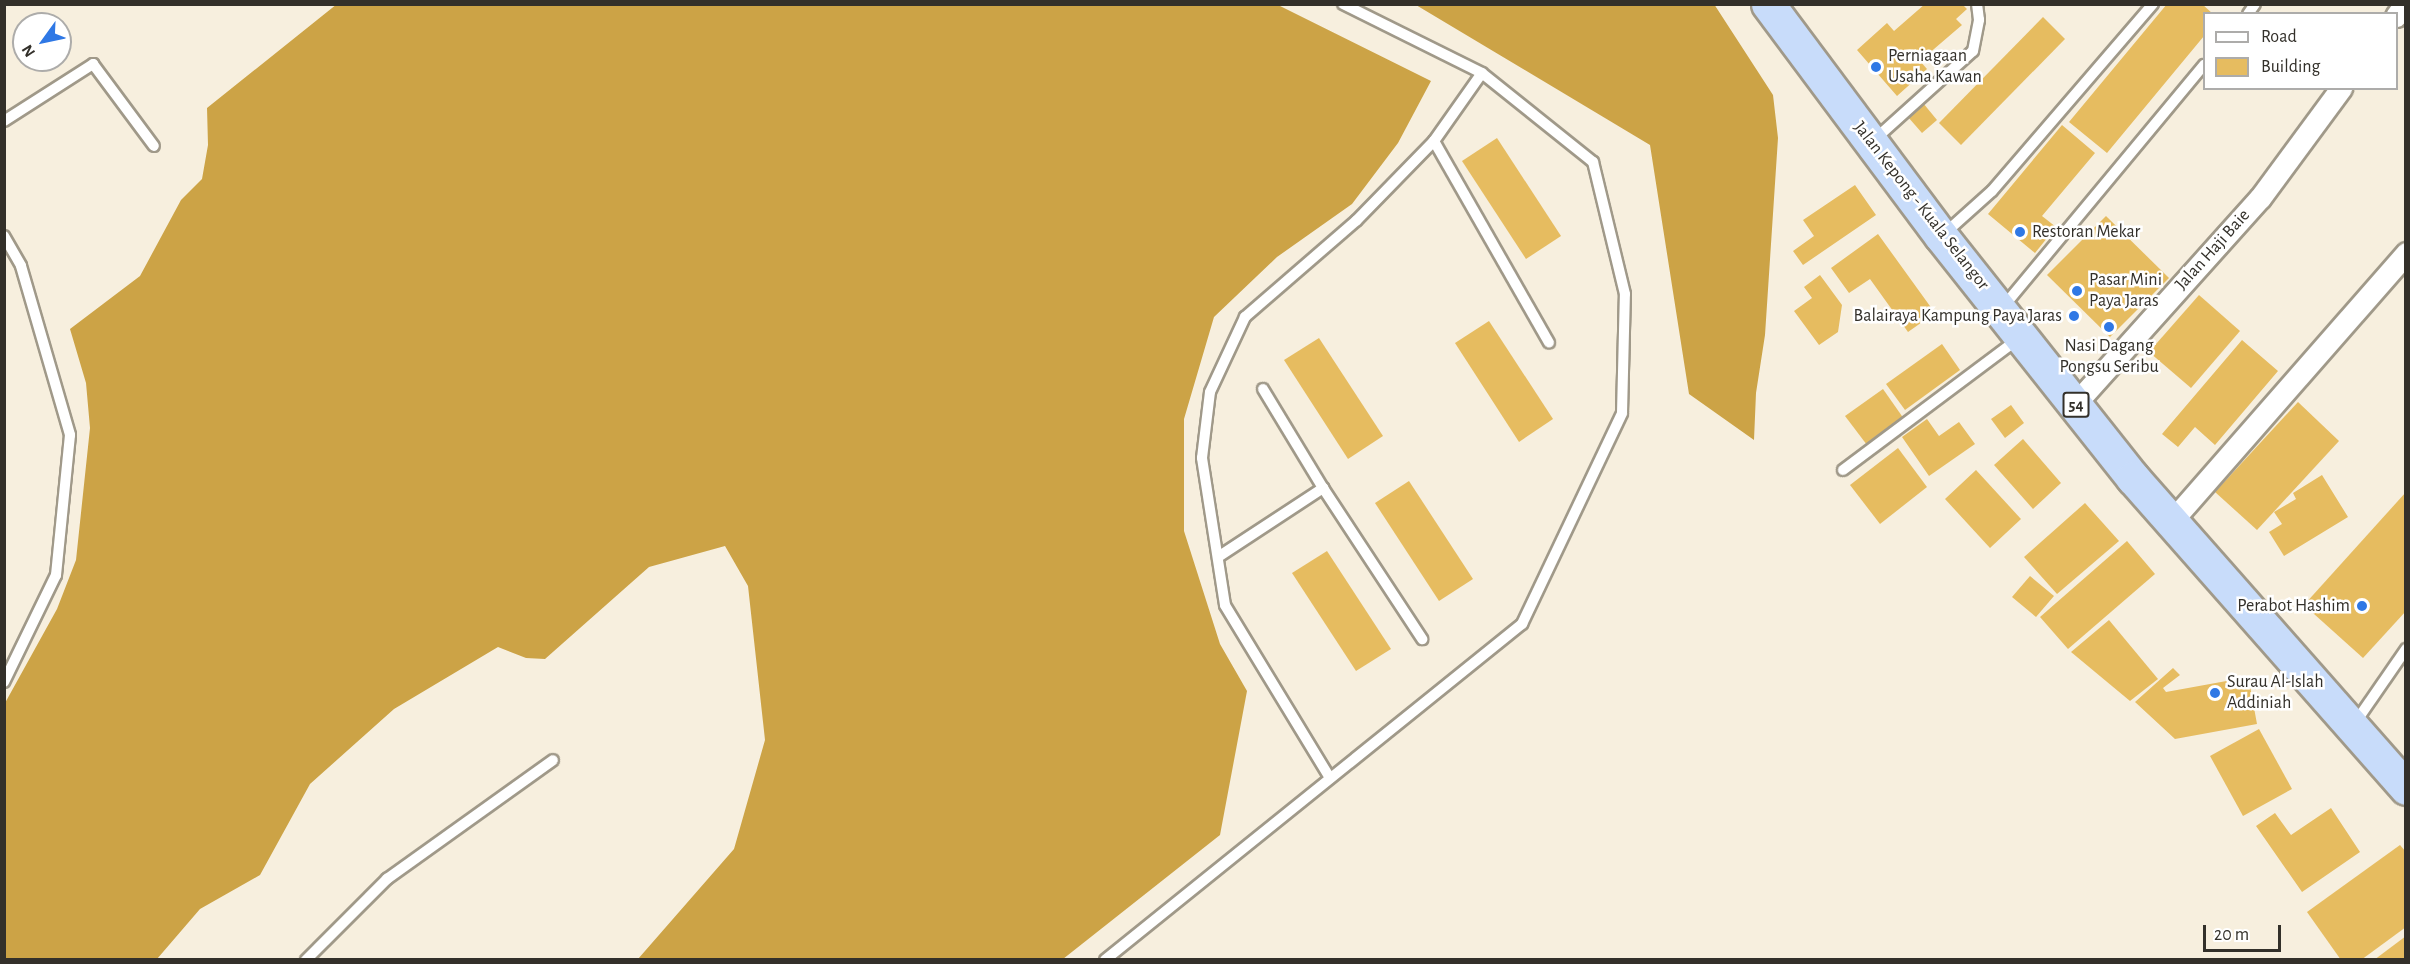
<!DOCTYPE html>
<style>
body{margin:0}
#map{position:relative;width:2410px;height:964px;overflow:hidden;background:#f7efde;font-family:"Alegreya Sans",sans-serif}
div>[style]{position:absolute}
.forest>*{inset:0;background:#cca346}
.building>*{inset:0;background:#e6bc60}
.roads{filter:drop-shadow(2px 0 #a09989) drop-shadow(-2px 0 #a09989) drop-shadow(0 2px #a09989) drop-shadow(0 -2px #a09989)}
.service>*{height:10px;margin:-5px;padding:0 5px;transform-origin:5px;border-radius:5px;background:#fff}
.minor>*{height:21px;margin:-10.5px;padding:0 10.5px;transform-origin:10.5px;border-radius:10.5px;background:#fff}
.trunk>*{height:33px;margin:-16.5px;padding:0 16.5px;transform-origin:16.5px;border-radius:16.5px;background:#c8dcfa}
.dots>*{width:16px;height:16px;translate:-50% -50%;box-sizing:border-box;border:3px solid #fff;border-radius:50%}
span{translate:-50% -50%;white-space:nowrap;text-align:center;line-height:1.15;-webkit-text-stroke:5px #fff;paint-order:stroke}
.shield-label span{padding:2px 4px;background:#fff;border:2px solid;border-radius:4px;-webkit-text-stroke-width:0}
.shield-label{font-size:16px;color:#33302a;font-weight:700}
.poi-label{font-size:18px;color:#33302a}
.left{translate:0 -50%;text-align:left}
.right{translate:-100% -50%;text-align:right}
.street-label{font-size:18px;color:#33302a}
.frame{position:absolute;inset:0;border:6px solid #33302a;pointer-events:none}
.legend{position:absolute;left:2203px;top:12px;width:195px;height:78px;box-sizing:border-box;background:#fff;border:2px solid #adacaa;margin:0;padding:8px 10px;list-style:none;font-size:18px;color:#33302a}
.legend li{display:flex;align-items:center;gap:12px;height:30px}
.legend b{width:30px;border:2px solid #adacaa}
.north{position:absolute;left:12px;top:12px;width:60px;height:60px;box-sizing:border-box;background:#fff;border:2px solid #adacaa;border-radius:50%;rotate:237deg;font-size:16px;font-weight:700;line-height:24px;text-align:center;color:#33302a}
.north::after{content:'';display:block;margin:auto;width:21px;height:27px;background:#2f78e5;clip-path:polygon(50% 0,100% 100%,50% 72%,0 100%)}
.scale{position:absolute;left:2203px;top:925px;width:78px;height:27px;box-sizing:border-box;border:3px solid #33302a;border-top:0;padding-left:8px;font-size:18px;line-height:21px;white-space:nowrap;color:#33302a;-webkit-text-stroke:4px #fff;paint-order:stroke}
</style>
<div id="map">
<div class="forest">
<div style="clip-path:polygon(337px 4px,1278px 5px,1431px 81px,1398px 143px,1352px 204px,1277px 257px,1214px 317px,1184px 419px,1184px 531px,1220px 644px,1247px 691px,1220px 835px,1063px 959px,638px 959px,734px 849px,765px 740px,748px 586px,725px 546px,649px 567px,545px 659px,526px 658px,498px 647px,394px 709px,310px 784px,260px 875px,200px 909px,157px 959px,5px 959px,5px 703px,57px 609px,76px 560px,90px 428px,86px 383px,70px 329px,140px 276px,181px 200px,202px 179px,208px 145px,207px 108px)"></div>
<div style="clip-path:polygon(1714px 4px,1773px 95px,1778px 138px,1765px 335px,1756px 393px,1754px 440px,1689px 394px,1650px 145px,1416px 5px)"></div>
</div>
<div class="building">
<div style="clip-path:polygon(1925px 4px,1962px 4px,1967px 9px,1956px 19px,1962px 25px,1920px 61px,1927px 69px,1897px 96px,1857px 50px,1887px 23px,1894px 31px)"></div>
<div style="clip-path:polygon(2167px 4px,2202px 4px,2213px 14px,2204px 14px,2204px 36px,2107px 153px,2069px 122px)"></div>
<div style="clip-path:polygon(2043px 17px,2065px 39px,1961px 145px,1939px 123px)"></div>
<div style="clip-path:polygon(1923px 103px,1937px 120px,1922px 133px,1908px 117px)"></div>
<div style="clip-path:polygon(2062px 125px,2095px 153px,2042px 216px,2056px 227px,2035px 253px,1988px 214px)"></div>
<div style="clip-path:polygon(1497px 138px,1561px 236px,1526px 259px,1462px 161px)"></div>
<div style="clip-path:polygon(1855px 185px,1876px 215px,1803px 265px,1793px 251px,1814px 236px,1803px 220px)"></div>
<div style="clip-path:polygon(2106px 216px,2169px 278px,2110px 337px,2047px 275px)"></div>
<div style="clip-path:polygon(1878px 234px,1935px 313px,1908px 332px,1870px 279px,1849px 293px,1831px 268px)"></div>
<div style="clip-path:polygon(1820px 275px,1842px 305px,1838px 332px,1819px 345px,1794px 311px,1812px 298px,1804px 287px)"></div>
<div style="clip-path:polygon(2199px 295px,2240px 331px,2191px 388px,2149px 352px)"></div>
<div style="clip-path:polygon(1489px 321px,1553px 419px,1519px 442px,1455px 343px)"></div>
<div style="clip-path:polygon(1319px 338px,1383px 436px,1348px 459px,1284px 360px)"></div>
<div style="clip-path:polygon(2242px 340px,2278px 371px,2215px 445px,2195px 427px,2178px 447px,2162px 434px)"></div>
<div style="clip-path:polygon(1942px 344px,1960px 370px,1905px 410px,1886px 384px)"></div>
<div style="clip-path:polygon(1883px 389px,1904px 419px,1867px 445px,1845px 416px)"></div>
<div style="clip-path:polygon(2298px 402px,2339px 441px,2257px 530px,2215px 492px)"></div>
<div style="clip-path:polygon(2011px 405px,2024px 423px,2005px 438px,1991px 419px)"></div>
<div style="clip-path:polygon(1927px 419px,1939px 436px,1959px 422px,1975px 444px,1929px 476px,1902px 437px)"></div>
<div style="clip-path:polygon(2023px 439px,2061px 483px,2033px 509px,1994px 465px)"></div>
<div style="clip-path:polygon(1898px 448px,1927px 487px,1880px 524px,1850px 485px)"></div>
<div style="clip-path:polygon(1976px 470px,2021px 519px,1990px 548px,1945px 499px)"></div>
<div style="clip-path:polygon(2322px 475px,2348px 517px,2284px 556px,2269px 532px,2282px 524px,2274px 512px,2296px 499px,2293px 493px)"></div>
<div style="clip-path:polygon(1409px 481px,1473px 579px,1439px 601px,1375px 503px)"></div>
<div style="clip-path:polygon(2406px 492px,2406px 611px,2363px 658px,2304px 605px)"></div>
<div style="clip-path:polygon(2085px 503px,2119px 541px,2057px 594px,2024px 557px)"></div>
<div style="clip-path:polygon(2127px 541px,2155px 574px,2068px 649px,2040px 617px)"></div>
<div style="clip-path:polygon(1327px 551px,1391px 649px,1356px 671px,1292px 573px)"></div>
<div style="clip-path:polygon(2030px 576px,2054px 596px,2036px 617px,2012px 597px)"></div>
<div style="clip-path:polygon(2109px 620px,2158px 679px,2130px 701px,2071px 652px)"></div>
<div style="clip-path:polygon(2173px 668px,2180px 675px,2163px 688px,2166px 692px,2232px 680px,2233px 689px,2250px 686px,2257px 724px,2175px 739px,2135px 702px)"></div>
<div style="clip-path:polygon(2259px 729px,2292px 789px,2243px 816px,2210px 756px)"></div>
<div style="clip-path:polygon(2331px 808px,2360px 852px,2302px 892px,2256px 826px,2275px 813px,2291px 835px)"></div>
<div style="clip-path:polygon(2400px 845px,2406px 852px,2406px 927px,2361px 960px,2341px 960px,2307px 912px)"></div>
<div style="clip-path:polygon(2406px 936px,2406px 960px,2374px 960px)"></div>
</div>
<div class="roads">
<div class="service">
<div style="left:2248px;top:14px;width:12px;rotate:-55deg"></div>
<div style="left:4px;top:121px;width:106px;rotate:-32.6deg"></div>
<div style="left:93px;top:64px;width:102px;rotate:53.4deg"></div>
<div style="left:1874px;top:140px;width:133px;rotate:-42deg"></div>
<div style="left:1973px;top:51px;width:32px;rotate:-79deg"></div>
<div style="left:1979px;top:20px;width:16px;rotate:-97deg"></div>
<div style="left:1434px;top:141px;width:232px;rotate:60.3deg"></div>
<div style="left:1944px;top:234px;width:64px;rotate:-41.9deg"></div>
<div style="left:1992px;top:191px;width:247px;rotate:-49.3deg"></div>
<div style="left:4px;top:236px;width:34px;rotate:60deg"></div>
<div style="left:21px;top:266px;width:176px;rotate:73.8deg"></div>
<div style="left:70px;top:435px;width:141px;rotate:95.7deg"></div>
<div style="left:56px;top:575px;width:119px;rotate:115.9deg"></div>
<div style="left:2003px;top:307px;width:315px;rotate:-50.3deg"></div>
<div style="left:1263px;top:389px;width:116px;rotate:58.8deg"></div>
<div style="left:1323px;top:488px;width:181px;rotate:56.7deg"></div>
<div style="left:1843px;top:470px;width:219px;rotate:-36.8deg"></div>
<div style="left:1218px;top:557px;width:126px;rotate:-33.3deg"></div>
<div style="left:2355px;top:723px;width:90px;rotate:-55.4deg"></div>
<div style="left:1330px;top:778px;width:202px;rotate:-121.3deg"></div>
<div style="left:1225px;top:605px;width:149px;rotate:-98.9deg"></div>
<div style="left:1202px;top:458px;width:66px;rotate:-83.1deg"></div>
<div style="left:1210px;top:392px;width:83px;rotate:-65deg"></div>
<div style="left:1245px;top:317px;width:147px;rotate:-40.9deg"></div>
<div style="left:1356px;top:221px;width:112px;rotate:-45.7deg"></div>
<div style="left:1434px;top:141px;width:83px;rotate:-54.8deg"></div>
<div style="left:306px;top:960px;width:115px;rotate:-45deg"></div>
<div style="left:387px;top:879px;width:204px;rotate:-35.6deg"></div>
<div style="left:1105px;top:960px;width:536px;rotate:-38.86deg"></div>
<div style="left:1522px;top:624px;width:233px;rotate:-64.6deg"></div>
<div style="left:1622px;top:413px;width:119px;rotate:-88.6deg"></div>
<div style="left:1625px;top:294px;width:136px;rotate:-103.6deg"></div>
<div style="left:1593px;top:162px;width:142px;rotate:-141.3deg"></div>
<div style="left:1482px;top:73px;width:155px;rotate:-153.6deg"></div>
</div>
<div class="minor">
<div style="left:2396px;top:16px;width:15px;rotate:-53deg"></div>
<div style="left:2075px;top:404px;width:277px;rotate:-48.1deg"></div>
<div style="left:2260px;top:198px;width:137px;rotate:-53.6deg"></div>
<div style="left:2170px;top:523px;width:359px;rotate:-48.8deg"></div>
</div>
<div class="trunk">
<div style="left:1768px;top:4px;width:289px;rotate:53.3deg"></div>
<div style="left:1941px;top:236px;width:309px;rotate:51.6deg"></div>
<div style="left:2133px;top:478px;width:413px;rotate:48.6deg"></div>
</div>
</div>
<div class="dots">
<div style="left:1876px;top:67px;background:#2f78e5"></div>
<div style="left:2020px;top:232px;background:#2f78e5"></div>
<div style="left:2077px;top:291px;background:#2f78e5"></div>
<div style="left:2074px;top:316px;background:#2f78e5"></div>
<div style="left:2109px;top:327px;background:#2f78e5"></div>
<div style="left:2362px;top:606px;background:#2f78e5"></div>
<div style="left:2215px;top:693px;background:#2f78e5"></div>
</div>
<div class="shield-label">
<span style="left:2076px;top:405px">54</span>
</div>
<div class="poi-label">
<span class="left" style="left:1888px;top:67px">Perniagaan<br>Usaha Kawan</span>
<span class="left" style="left:2032px;top:232px">Restoran Mekar</span>
<span class="left" style="left:2089px;top:291px">Pasar Mini<br>Paya Jaras</span>
<span class="right" style="left:2062px;top:316px">Balairaya Kampung Paya Jaras</span>
<span style="left:2109px;top:357px">Nasi Dagang<br>Pongsu Seribu</span>
<span class="right" style="left:2350px;top:606px">Perabot Hashim</span>
<span class="left" style="left:2227px;top:693px">Surau Al-Islah<br>Addiniah</span>
</div>
<div class="street-label">
<span style="left:1921px;top:206px;rotate:52deg">Jalan Kepong - Kuala Selangor</span>
<span style="left:2213px;top:250px;rotate:-48deg">Jalan Haji Baie</span>
</div>
<div class="frame"></div>
<ul class="legend">
<li><b style="height:8px;background:#fff"></b>Road</li>
<li><b style="height:16px;background:#e6bc60"></b>Building</li>
</ul>
<div class="north">N</div>
<div class="scale">20 m</div>
</div>
